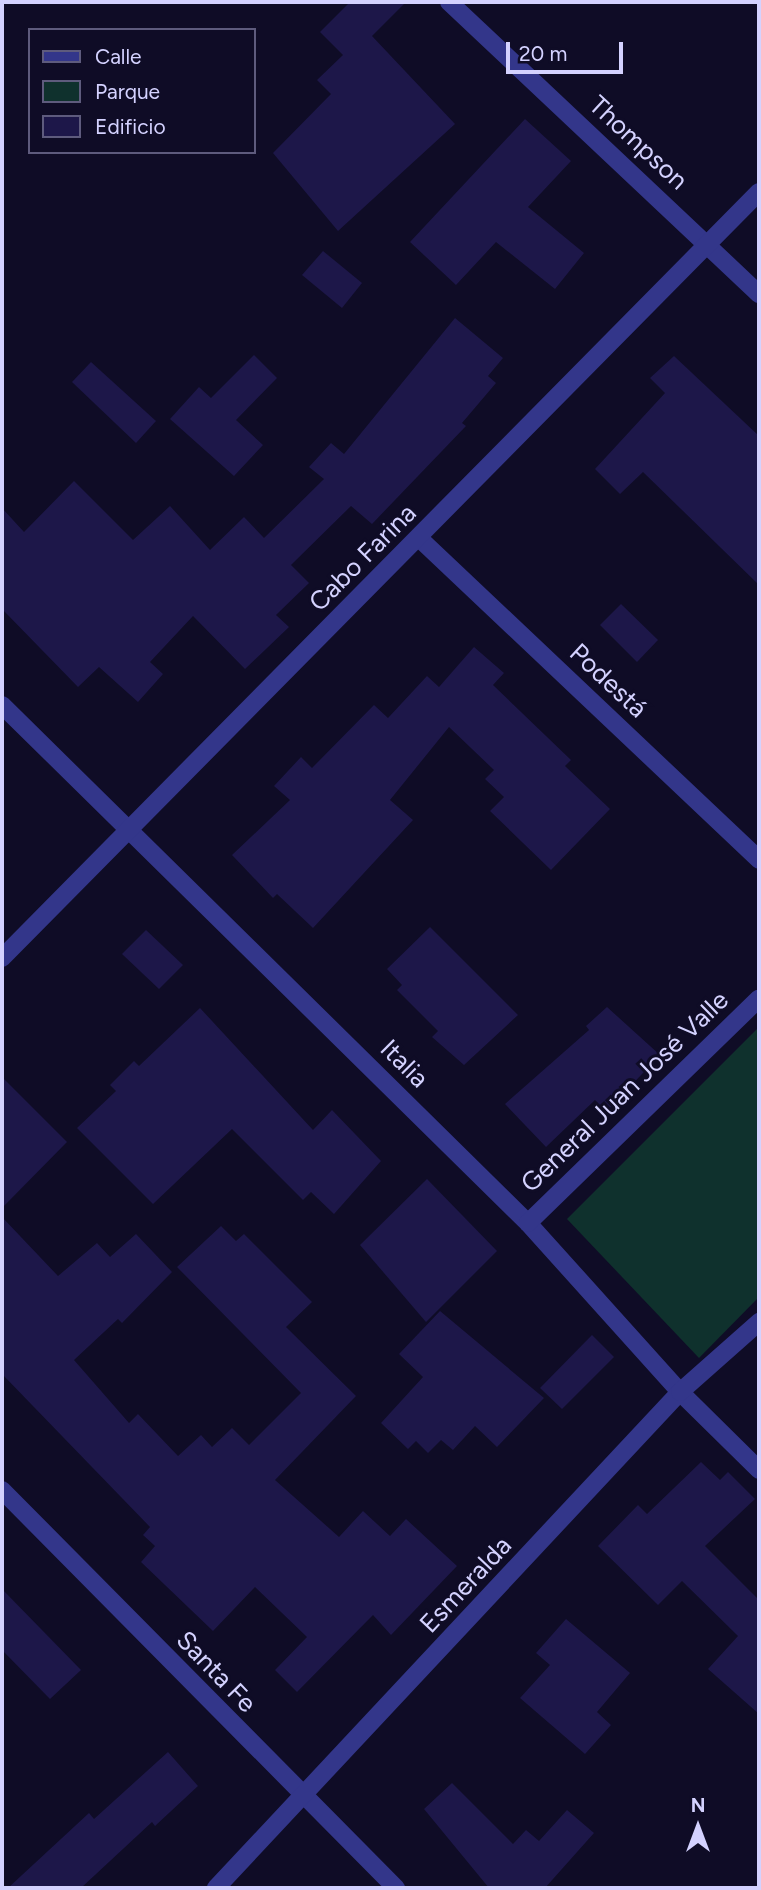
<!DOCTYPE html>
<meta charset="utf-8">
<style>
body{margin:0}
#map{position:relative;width:761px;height:1890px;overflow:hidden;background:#0f0c26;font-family:Figtree,sans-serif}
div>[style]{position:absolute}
.green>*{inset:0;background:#0f312d}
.building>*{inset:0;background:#1d1749}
.street>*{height:18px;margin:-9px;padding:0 9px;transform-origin:9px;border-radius:9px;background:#33368a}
span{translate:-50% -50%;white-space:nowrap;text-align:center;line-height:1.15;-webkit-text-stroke:6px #0f0c26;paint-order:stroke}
.street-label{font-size:26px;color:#d4d2ff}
.frame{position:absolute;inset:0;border:4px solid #d4d2ff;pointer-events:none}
.legend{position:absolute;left:28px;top:28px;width:228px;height:126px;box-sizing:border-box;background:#0f0c26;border:2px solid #5e5b7d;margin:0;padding:9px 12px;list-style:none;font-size:21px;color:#d4d2ff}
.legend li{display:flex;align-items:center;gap:14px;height:35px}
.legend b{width:35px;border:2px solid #5e5b7d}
.north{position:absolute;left:663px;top:1792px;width:70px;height:70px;-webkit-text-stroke:5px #0f0c26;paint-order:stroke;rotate:0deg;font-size:19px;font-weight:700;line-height:28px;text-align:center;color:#d4d2ff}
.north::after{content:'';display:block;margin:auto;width:24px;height:32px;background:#d4d2ff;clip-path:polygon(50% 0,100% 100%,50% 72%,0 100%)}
.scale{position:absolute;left:506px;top:42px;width:117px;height:32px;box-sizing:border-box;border:4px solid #d4d2ff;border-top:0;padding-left:9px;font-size:21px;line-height:24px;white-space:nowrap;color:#d4d2ff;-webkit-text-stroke:5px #0f0c26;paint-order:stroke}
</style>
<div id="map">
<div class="green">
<div style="clip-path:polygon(759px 1027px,759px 1297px,699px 1358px,567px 1219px)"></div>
</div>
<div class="building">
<div style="clip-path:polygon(350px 2px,406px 2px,372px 36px,455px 124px,338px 231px,273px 153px,331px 94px,317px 80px,343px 55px,320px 32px)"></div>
<div style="clip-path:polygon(525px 119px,571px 161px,528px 207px,584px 253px,555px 289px,496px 242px,456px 285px,410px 242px)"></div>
<div style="clip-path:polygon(323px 251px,362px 283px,342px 308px,302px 275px)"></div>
<div style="clip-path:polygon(455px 318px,503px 358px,488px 376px,496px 383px,462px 423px,466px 426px,372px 524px,351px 506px,291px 565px,309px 583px,276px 615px,289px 627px,245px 669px,193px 616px,150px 662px,163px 674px,138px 702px,99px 667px,78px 687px,2px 609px,2px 508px,24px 532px,74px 481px,133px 540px,170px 506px,210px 550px,244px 517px,264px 538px,324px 479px,309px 467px,331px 443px,344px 454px)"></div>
<div style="clip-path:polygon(254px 355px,277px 378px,236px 420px,263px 445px,234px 476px,170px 419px,199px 387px,211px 398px)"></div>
<div style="clip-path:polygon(674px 356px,759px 436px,759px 585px,643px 472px,620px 494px,595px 469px,665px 393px,650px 378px)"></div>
<div style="clip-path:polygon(91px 362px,156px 421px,136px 443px,72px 382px)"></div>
<div style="clip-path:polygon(621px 604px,658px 640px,637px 662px,600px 625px)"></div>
<div style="clip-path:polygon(474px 647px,504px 673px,493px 685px,571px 760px,565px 766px,610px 809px,551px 870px,490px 811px,504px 797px,485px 779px,494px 770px,449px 727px,390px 800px,413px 820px,313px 928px,277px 894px,273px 898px,232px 855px,290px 800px,274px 786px,301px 757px,312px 768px,374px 705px,388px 718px,427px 676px,439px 687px)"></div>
<div style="clip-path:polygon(430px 927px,518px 1015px,464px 1065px,432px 1037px,438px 1031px,397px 990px,402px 985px,387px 969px)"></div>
<div style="clip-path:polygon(146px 930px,183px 965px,159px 989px,122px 954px)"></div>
<div style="clip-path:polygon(607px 1007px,660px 1055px,606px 1112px,595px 1100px,546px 1147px,505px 1104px,589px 1030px,586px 1026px)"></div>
<div style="clip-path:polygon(200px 1008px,313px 1130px,332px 1110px,381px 1161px,334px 1214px,311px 1192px,303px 1200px,232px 1129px,153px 1204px,77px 1128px,116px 1091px,110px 1085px,134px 1061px,139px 1066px)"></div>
<div style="clip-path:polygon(2px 1077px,67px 1142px,2px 1208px)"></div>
<div style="clip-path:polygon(427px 1179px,497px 1251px,426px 1322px,360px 1245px)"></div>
<div style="clip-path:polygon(2px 1217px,58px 1276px,97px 1243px,110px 1257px,136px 1234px,172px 1272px,122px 1323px,118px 1319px,74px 1360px,129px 1423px,138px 1414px,178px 1456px,201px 1435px,212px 1447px,232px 1428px,249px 1445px,301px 1393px,177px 1267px,221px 1226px,236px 1241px,244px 1234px,312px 1302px,286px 1327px,356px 1396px,275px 1480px,339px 1537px,363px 1511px,390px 1536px,406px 1519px,457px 1566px,391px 1635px,373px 1615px,297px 1692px,275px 1670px,307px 1637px,255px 1587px,213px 1631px,141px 1562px,155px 1546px,143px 1535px,150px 1527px,2px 1374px)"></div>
<div style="clip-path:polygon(440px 1311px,544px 1398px,497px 1447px,475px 1426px,453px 1450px,441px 1440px,428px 1453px,416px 1441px,408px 1449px,381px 1423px,423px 1377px,399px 1354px)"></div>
<div style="clip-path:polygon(592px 1335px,614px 1357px,562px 1409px,540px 1388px)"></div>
<div style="clip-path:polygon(701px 1462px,720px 1480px,728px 1472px,755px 1499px,705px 1546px,759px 1600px,759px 1714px,708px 1669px,738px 1636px,682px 1581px,658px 1605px,598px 1546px,638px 1505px,647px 1514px)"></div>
<div style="clip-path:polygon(2px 1589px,81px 1670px,50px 1699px,2px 1650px)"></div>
<div style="clip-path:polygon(566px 1619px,630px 1673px,597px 1712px,611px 1725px,585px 1754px,520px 1698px,550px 1665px,536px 1653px)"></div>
<div style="clip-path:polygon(168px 1752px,198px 1786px,155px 1826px,152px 1822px,81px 1888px,8px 1888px,89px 1813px,94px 1819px)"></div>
<div style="clip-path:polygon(452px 1783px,513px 1844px,526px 1830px,539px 1841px,567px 1810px,594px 1833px,545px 1888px,489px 1888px,424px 1809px)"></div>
</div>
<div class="street">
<div style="left:449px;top:2px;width:426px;rotate:43.3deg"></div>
<div style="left:420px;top:539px;width:467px;rotate:43.4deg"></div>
<div style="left:2px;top:705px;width:738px;rotate:44.56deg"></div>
<div style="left:528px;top:1223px;width:227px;rotate:48deg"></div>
<div style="left:680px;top:1392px;width:111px;rotate:44.6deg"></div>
<div style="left:2px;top:958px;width:1077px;rotate:-45.34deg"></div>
<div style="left:528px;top:1223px;width:322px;rotate:-44.2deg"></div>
<div style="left:2px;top:1490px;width:560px;rotate:45.29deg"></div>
<div style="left:216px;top:1888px;width:679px;rotate:-46.91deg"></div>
<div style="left:680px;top:1392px;width:106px;rotate:-41.5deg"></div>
</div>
<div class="street-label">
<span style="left:638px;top:143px;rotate:43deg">Thompson</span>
<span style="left:363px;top:558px;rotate:-45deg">Cabo Farina</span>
<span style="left:608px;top:681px;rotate:43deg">Podestá</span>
<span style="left:404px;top:1064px;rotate:45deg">Italia</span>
<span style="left:625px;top:1092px;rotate:-44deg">General Juan José Valle</span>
<span style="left:466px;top:1585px;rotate:-47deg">Esmeralda</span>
<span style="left:216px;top:1672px;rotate:46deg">Santa Fe</span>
</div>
<div class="frame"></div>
<ul class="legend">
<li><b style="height:9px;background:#33368a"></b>Calle</li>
<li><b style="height:19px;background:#0f312d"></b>Parque</li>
<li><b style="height:19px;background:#1d1749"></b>Edificio</li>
</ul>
<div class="north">N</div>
<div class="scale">20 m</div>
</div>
